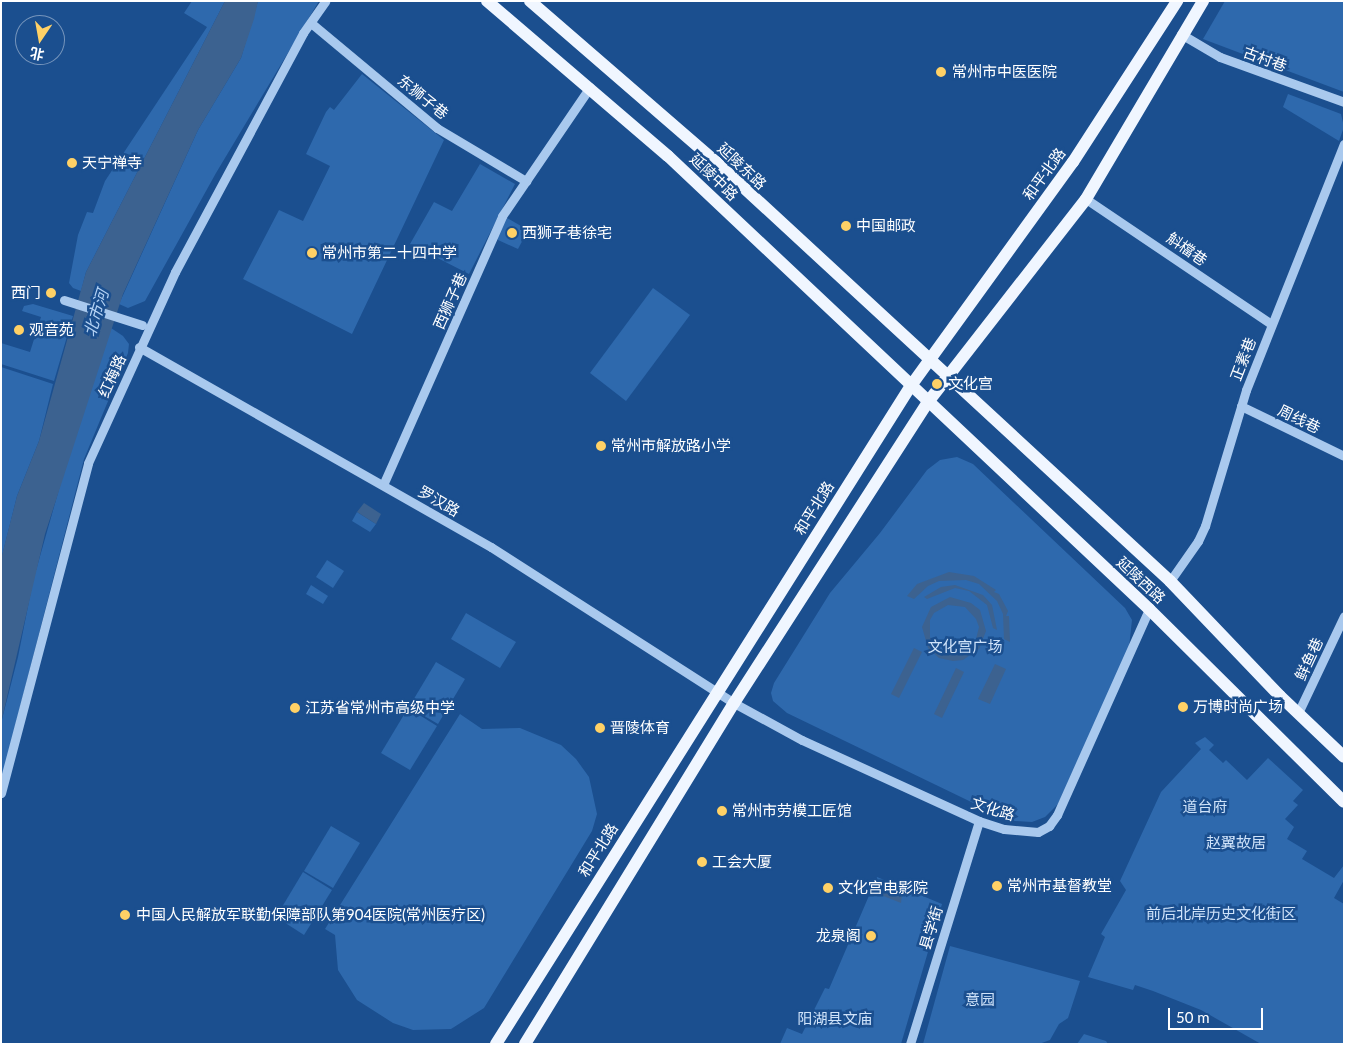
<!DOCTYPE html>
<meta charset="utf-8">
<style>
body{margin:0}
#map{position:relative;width:1345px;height:1045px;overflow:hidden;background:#1b4f8f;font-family:Lato,"Noto Sans SC",sans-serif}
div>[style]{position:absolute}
.green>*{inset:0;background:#2e69ad}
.water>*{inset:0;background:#3c6290}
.minor>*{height:9px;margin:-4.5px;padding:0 4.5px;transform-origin:4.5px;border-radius:4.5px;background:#a9c9ee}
.major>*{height:12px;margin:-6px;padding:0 6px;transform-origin:6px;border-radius:6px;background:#f0f6ff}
.dots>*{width:14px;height:14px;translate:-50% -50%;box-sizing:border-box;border:2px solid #1b4f8f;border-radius:50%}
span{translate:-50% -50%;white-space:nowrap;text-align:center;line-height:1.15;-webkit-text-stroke:5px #1b4f8f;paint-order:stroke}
.street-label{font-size:15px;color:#fff}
.poi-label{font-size:15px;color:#fff}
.left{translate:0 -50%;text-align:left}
.right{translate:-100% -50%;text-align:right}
.park-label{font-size:15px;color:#cfe3fa}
.water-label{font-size:16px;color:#b5d3f5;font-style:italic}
.frame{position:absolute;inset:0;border:2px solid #fff;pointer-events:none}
.north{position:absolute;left:15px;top:15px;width:50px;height:50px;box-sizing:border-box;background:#1b4f8f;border:1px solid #7695bc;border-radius:50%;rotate:192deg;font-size:14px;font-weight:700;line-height:20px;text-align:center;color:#fff}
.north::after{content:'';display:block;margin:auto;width:18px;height:22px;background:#ffd166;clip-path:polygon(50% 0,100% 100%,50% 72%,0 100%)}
.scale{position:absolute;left:1168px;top:1008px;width:95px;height:22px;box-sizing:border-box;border:2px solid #fff;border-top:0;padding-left:6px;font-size:15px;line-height:18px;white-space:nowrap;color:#fff;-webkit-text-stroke:4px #1b4f8f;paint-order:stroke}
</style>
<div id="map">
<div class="green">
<div style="clip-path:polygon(192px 1px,225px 1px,86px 272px,81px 291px,73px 288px,69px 283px,78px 235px,87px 212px,93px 213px,105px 181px,207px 27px,184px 13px)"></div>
<div style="clip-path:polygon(258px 1px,319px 1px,216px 173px,145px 301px,128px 308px,119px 304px,198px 130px,241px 58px)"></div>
<div style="clip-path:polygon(1225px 1px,1344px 1px,1344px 92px,1203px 39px)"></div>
<div style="clip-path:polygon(362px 74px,444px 140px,352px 334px,243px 279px,279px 210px,303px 221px,330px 166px,306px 154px,326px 112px,330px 107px,334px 110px)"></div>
<div style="clip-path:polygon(1288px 94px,1341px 114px,1344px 127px,1339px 141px,1283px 107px)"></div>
<div style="clip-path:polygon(480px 164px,515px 184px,469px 274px,410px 244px,434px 202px,452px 211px)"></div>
<div style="clip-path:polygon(507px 218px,528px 230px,518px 249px,498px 240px,496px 236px)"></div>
<div style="clip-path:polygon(653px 288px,690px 315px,626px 401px,590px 373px)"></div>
<div style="clip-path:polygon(33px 304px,73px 316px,54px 381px,1px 364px,1px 343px,30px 352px,41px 317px,22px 311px,24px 306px)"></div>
<div style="clip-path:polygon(111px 328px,123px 336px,129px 344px,128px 353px,84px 459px,1px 781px,1px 723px,18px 657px,33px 581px,71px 447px)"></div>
<div style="clip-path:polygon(1px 367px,53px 384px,39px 441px,17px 496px,1px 560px)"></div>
<div style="clip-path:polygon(957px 457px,973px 464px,1125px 608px,1132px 620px,1129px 647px,1058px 804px,1045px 817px,1032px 822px,1015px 821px,994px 813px,787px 713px,773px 701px,771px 693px,774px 683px,830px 593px,880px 533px,927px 470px,940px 460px)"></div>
<div style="clip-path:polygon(357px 512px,376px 524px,370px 532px,352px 521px)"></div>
<div style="clip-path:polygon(327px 560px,344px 571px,333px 588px,316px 577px)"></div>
<div style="clip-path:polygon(311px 585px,328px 596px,323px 604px,306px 594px)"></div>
<div style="clip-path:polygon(466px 613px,516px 642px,500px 668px,451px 639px)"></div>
<div style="clip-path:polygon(436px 662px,465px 679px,438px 724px,409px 707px)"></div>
<div style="clip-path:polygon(408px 708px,437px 726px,410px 770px,381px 753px)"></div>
<div style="clip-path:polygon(460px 714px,482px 729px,520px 728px,561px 745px,576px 759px,589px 777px,597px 814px,592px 831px,484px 1008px,451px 1029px,413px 1030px,393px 1023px,357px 1000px,338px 970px,335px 935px,325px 929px)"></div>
<div style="clip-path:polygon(1205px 737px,1214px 745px,1209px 750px,1223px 763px,1226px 760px,1247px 780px,1268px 758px,1303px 790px,1293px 801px,1298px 805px,1285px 819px,1294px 827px,1287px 839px,1307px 851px,1302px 859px,1334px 878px,1344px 865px,1344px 880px,1334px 898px,1344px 904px,1344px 1044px,1261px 1044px,1201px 1010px,1153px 991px,1135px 985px,1133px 990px,1088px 977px,1105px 937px,1101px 934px,1126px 890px,1120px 881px,1161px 792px,1201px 749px,1195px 743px)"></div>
<div style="clip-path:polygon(331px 826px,360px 843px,333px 888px,304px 871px)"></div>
<div style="clip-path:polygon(303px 872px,332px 890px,304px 935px,276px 917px)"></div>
<div style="clip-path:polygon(877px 877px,942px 904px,901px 1044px,780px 1044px,787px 1028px,802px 1034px,825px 988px,829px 989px)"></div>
<div style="clip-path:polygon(950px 946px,1080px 981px,1068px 1018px,1059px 1024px,1050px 1040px,1039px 1044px,923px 1044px)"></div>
<div style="clip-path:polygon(1084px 1034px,1106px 1041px,1108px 1044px,1077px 1044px)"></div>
</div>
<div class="water">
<div style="clip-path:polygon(225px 1px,258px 1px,254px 19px,241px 58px,198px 130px,123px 294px,45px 534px,1px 723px,1px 559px,17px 496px,39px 441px,86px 272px)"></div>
<div style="clip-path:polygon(364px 503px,381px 514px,376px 524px,357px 512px)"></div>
<div style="clip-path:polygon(949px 572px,974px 576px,996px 590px,994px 592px,999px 594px,1008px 611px,1006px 616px,1009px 616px,1010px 642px,1004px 639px,1003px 614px,997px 601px,979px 584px,966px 580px,939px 581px,928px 586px,914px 599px,907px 596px,917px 584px)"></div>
<div style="clip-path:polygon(955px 585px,983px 595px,992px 605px,997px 630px,993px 628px,987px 605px,969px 591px,955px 588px,927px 599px,924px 597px,941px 587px)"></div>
<div style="clip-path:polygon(evenodd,950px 597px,971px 603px,980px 610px,986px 631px,979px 649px,963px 660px,953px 661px,939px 658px,928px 648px,922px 627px,931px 607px,950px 597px,948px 605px,965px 607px,976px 619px,979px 627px,975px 643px,963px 653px,955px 655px,939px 650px,930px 637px,930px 620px,934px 613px,948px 605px)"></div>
<div style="clip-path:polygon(914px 648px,922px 652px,899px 698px,891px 694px)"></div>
<div style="clip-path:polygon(995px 664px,1006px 669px,990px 704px,978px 699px)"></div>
<div style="clip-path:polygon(956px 668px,964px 672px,942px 718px,934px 714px)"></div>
<div style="clip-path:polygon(891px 885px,902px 894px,901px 903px,876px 893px,883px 886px)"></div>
</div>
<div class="minor">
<div style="left:311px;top:23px;width:164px;rotate:39.8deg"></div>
<div style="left:437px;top:128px;width:104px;rotate:30.8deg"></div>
<div style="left:1181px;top:34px;width:45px;rotate:30.5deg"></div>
<div style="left:1220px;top:57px;width:132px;rotate:19.9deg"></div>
<div style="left:1086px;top:199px;width:223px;rotate:34deg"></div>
<div style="left:64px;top:300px;width:82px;rotate:17.8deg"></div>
<div style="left:139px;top:347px;width:405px;rotate:29.6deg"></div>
<div style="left:491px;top:547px;width:289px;rotate:32.7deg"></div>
<div style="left:734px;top:703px;width:77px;rotate:28.6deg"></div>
<div style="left:802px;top:740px;width:195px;rotate:24.6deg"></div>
<div style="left:979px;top:821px;width:26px;rotate:18deg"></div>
<div style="left:1004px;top:829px;width:34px;rotate:5deg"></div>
<div style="left:1038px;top:832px;width:13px;rotate:-29deg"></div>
<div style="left:1049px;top:826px;width:14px;rotate:-54deg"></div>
<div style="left:1057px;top:815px;width:226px;rotate:-65.9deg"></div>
<div style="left:1241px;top:406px;width:114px;rotate:25.9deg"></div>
<div style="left:383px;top:485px;width:294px;rotate:-66.1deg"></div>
<div style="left:502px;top:216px;width:156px;rotate:-55.7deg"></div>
<div style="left:1170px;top:581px;width:49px;rotate:-55deg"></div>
<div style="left:1198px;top:541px;width:17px;rotate:-65deg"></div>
<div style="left:1205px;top:526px;width:142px;rotate:-73.2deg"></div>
<div style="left:1246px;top:390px;width:265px;rotate:-68.3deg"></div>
<div style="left:1298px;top:713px;width:107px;rotate:-64.6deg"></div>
<div style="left:1px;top:793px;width:341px;rotate:-75.2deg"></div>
<div style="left:88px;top:463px;width:210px;rotate:-65.5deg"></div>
<div style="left:175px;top:272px;width:271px;rotate:-61.8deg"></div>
<div style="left:303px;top:33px;width:39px;rotate:-55deg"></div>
<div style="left:910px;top:1044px;width:233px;rotate:-72.8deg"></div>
</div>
<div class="major">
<div style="left:487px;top:1px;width:238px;rotate:40.6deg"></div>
<div style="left:668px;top:156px;width:661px;rotate:43.28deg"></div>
<div style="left:1149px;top:609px;width:274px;rotate:44.7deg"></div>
<div style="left:530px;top:1px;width:246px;rotate:40.9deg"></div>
<div style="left:716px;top:162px;width:618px;rotate:42.7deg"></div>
<div style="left:1170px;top:581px;width:159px;rotate:46.3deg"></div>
<div style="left:1280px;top:696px;width:88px;rotate:43.6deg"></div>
<div style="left:496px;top:1044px;width:777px;rotate:-57.78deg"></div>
<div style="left:910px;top:387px;width:278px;rotate:-54.1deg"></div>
<div style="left:1073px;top:162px;width:192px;rotate:-57.1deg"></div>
<div style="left:525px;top:1044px;width:400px;rotate:-58.5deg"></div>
<div style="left:734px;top:703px;width:358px;rotate:-57.2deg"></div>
<div style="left:928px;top:402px;width:257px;rotate:-52.1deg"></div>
<div style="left:1086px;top:199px;width:230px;rotate:-59.4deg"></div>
</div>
<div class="dots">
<div style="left:941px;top:72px;background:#ffd166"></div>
<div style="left:72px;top:163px;background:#ffd166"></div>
<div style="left:846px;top:226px;background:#ffd166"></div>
<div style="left:512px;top:233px;background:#ffd166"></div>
<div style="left:312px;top:253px;background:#ffd166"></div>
<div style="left:51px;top:293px;background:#ffd166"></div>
<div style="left:19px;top:330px;background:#ffd166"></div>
<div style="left:937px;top:384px;background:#ffd166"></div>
<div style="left:601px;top:446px;background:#ffd166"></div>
<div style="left:1183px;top:707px;background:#ffd166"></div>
<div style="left:295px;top:708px;background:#ffd166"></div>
<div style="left:600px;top:728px;background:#ffd166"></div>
<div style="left:722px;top:811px;background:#ffd166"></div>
<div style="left:702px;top:862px;background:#ffd166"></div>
<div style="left:997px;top:886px;background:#ffd166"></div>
<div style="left:828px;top:888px;background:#ffd166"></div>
<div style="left:125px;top:915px;background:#ffd166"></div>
<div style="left:871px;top:936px;background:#ffd166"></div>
</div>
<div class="street-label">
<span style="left:1265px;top:59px;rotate:20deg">古村巷</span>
<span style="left:423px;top:97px;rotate:39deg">东狮子巷</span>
<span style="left:742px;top:166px;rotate:43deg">延陵东路</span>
<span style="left:1044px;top:174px;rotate:-54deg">和平北路</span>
<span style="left:714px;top:177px;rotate:44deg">延陵中路</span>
<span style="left:1187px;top:249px;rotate:35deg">斛檔巷</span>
<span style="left:450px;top:301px;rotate:-66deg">西狮子巷</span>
<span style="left:1243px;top:359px;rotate:-69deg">正素巷</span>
<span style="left:112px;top:376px;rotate:-66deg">红梅路</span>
<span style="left:1299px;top:419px;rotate:26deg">周线巷</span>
<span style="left:439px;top:501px;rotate:30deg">罗汉路</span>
<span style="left:814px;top:508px;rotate:-58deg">和平北路</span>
<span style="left:1141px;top:580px;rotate:43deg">延陵西路</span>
<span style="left:1309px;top:659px;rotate:-65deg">鲜鱼巷</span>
<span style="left:993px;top:809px;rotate:17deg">文化路</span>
<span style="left:598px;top:850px;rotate:-58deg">和平北路</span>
<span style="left:931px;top:928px;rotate:-73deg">县学街</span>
</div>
<div class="poi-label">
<span class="left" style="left:952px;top:72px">常州市中医医院</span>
<span class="left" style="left:82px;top:163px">天宁禅寺</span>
<span class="left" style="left:856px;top:226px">中国邮政</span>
<span class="left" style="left:522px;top:233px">西狮子巷徐宅</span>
<span class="left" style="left:322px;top:253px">常州市第二十四中学</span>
<span class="right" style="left:41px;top:293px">西门</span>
<span class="left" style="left:29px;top:330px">观音苑</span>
<span class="left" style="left:948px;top:384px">文化宫</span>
<span class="left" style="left:611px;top:446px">常州市解放路小学</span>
<span class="left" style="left:1193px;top:707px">万博时尚广场</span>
<span class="left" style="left:305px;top:708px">江苏省常州市高级中学</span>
<span class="left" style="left:610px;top:728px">晋陵体育</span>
<span class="left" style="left:732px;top:811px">常州市劳模工匠馆</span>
<span class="left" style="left:712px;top:862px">工会大厦</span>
<span class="left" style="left:1007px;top:886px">常州市基督教堂</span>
<span class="left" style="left:838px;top:888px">文化宫电影院</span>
<span class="left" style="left:136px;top:915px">中国人民解放军联勤保障部队第904医院(常州医疗区)</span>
<span class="right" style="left:861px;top:936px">龙泉阁</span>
</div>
<div class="park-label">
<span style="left:965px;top:647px">文化宫广场</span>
<span style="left:1205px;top:807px">道台府</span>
<span style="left:1236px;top:843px">赵翼故居</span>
<span style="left:1221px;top:914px">前后北岸历史文化街区</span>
<span style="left:980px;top:1000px">意园</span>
<span style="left:835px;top:1019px">阳湖县文庙</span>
</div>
<div class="water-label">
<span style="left:96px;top:313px;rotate:-73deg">北市河</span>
</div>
<div class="frame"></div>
<div class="north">北</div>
<div class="scale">50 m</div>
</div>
